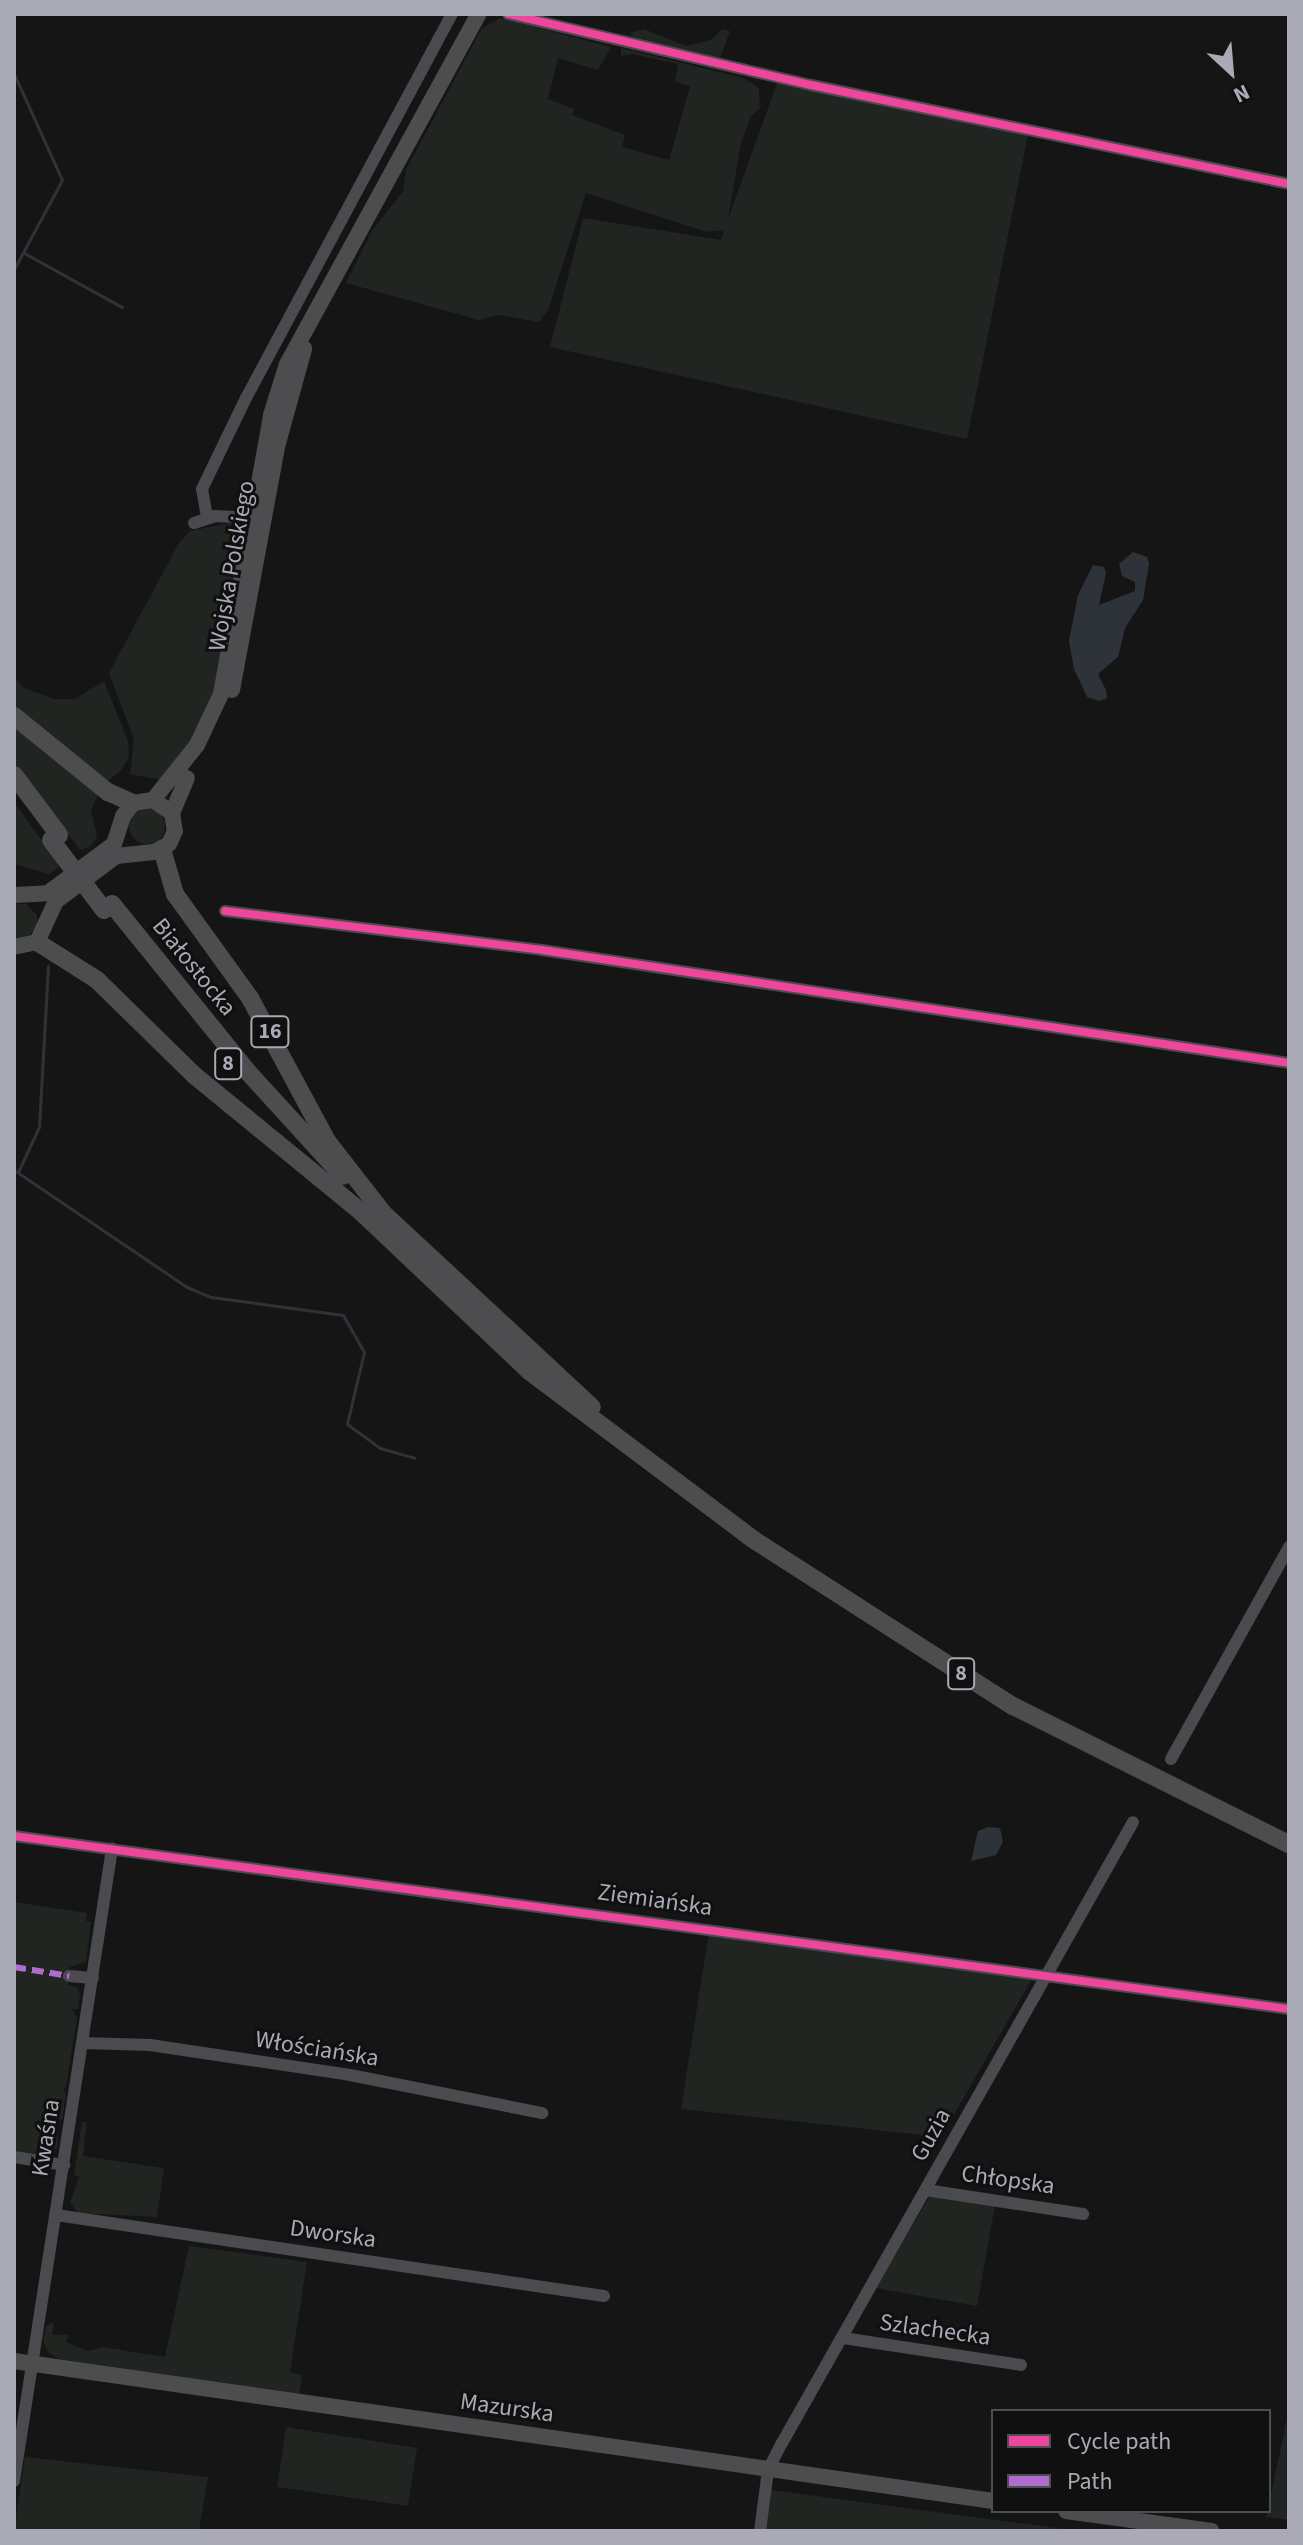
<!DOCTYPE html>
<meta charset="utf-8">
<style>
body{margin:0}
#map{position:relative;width:1303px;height:2545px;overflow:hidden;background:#151516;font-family:"Source Sans 3",sans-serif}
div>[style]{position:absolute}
.green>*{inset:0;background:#202521}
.round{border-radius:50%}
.water>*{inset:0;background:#2e333a}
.stream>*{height:3px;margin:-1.5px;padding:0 1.5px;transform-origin:1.5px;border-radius:1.5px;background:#2e333a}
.minor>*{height:12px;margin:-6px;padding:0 6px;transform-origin:6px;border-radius:6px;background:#4b4b4f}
.major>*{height:16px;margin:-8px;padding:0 8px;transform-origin:8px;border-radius:8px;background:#4d4d50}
.highway>*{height:18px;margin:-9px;padding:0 9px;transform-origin:9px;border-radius:9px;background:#4d4d4f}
.highway-bridge>*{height:18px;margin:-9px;padding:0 9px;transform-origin:9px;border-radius:9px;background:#4d4d4f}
.quiet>*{height:6px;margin-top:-3px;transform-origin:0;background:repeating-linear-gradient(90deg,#b06ccc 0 12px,transparent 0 18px)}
.cycleway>*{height:8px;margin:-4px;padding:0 4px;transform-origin:4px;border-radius:4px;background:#ed469a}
span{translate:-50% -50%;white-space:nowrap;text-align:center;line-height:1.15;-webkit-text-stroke:6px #101011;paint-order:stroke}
.shield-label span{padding:2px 6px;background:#101011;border:2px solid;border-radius:6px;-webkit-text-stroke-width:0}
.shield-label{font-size:22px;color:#a9aab5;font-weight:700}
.street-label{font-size:24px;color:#a9aab5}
.frame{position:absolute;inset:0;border:16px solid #a9aab5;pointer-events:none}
.legend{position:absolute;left:991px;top:2409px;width:280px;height:104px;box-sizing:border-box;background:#101011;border:2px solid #4d4e53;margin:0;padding:10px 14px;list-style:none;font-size:24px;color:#a9aab5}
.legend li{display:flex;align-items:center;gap:16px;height:40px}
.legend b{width:40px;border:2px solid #4d4e53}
.north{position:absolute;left:1191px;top:32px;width:80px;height:80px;-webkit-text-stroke:6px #101011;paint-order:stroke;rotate:154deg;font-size:22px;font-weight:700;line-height:32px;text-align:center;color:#a9aab5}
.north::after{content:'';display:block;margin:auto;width:28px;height:36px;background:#a9aab5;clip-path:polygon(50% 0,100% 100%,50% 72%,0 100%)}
</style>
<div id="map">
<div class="green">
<div style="clip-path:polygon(500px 18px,611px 47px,598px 70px,558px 58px,548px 99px,574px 109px,572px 115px,625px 135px,622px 147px,669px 160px,690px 87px,675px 81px,678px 64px,632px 54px,621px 56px,621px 48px,744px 78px,759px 88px,760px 108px,751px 116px,741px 143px,728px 219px,779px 78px,1028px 135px,967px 439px,550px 347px,583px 218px,721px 240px,724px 230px,707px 232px,586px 193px,548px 310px,539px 322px,499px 315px,479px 320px,346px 283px,372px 231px,403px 191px,406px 170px,482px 28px)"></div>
<div style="clip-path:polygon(644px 29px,686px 46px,711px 40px,722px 29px,730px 31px,720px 58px,635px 39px,630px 33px)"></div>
<div style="clip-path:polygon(230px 523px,242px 539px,220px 686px,193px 744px,160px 780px,130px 774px,134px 739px,109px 673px,179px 543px,190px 531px)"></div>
<div style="clip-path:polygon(14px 677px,24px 688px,54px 699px,75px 699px,104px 681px,128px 741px,129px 757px,121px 770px,106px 783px,14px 707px)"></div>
<div style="clip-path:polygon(14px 724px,99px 793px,91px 810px,97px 836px,91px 846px,80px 850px,14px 763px)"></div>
<div style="clip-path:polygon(14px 802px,60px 866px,49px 874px,14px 864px)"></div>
<div class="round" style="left:129px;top:808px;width:36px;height:36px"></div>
<div style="clip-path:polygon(14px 904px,26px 904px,37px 915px,37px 925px,28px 937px,14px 939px)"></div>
<div style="clip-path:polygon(14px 1902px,87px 1913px,86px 1921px,91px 1922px,86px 1962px,70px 1967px,68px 1985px,78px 1988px,80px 1995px,78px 2009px,72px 2009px,77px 2018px,66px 2087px,62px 2087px,66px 2093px,62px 2120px,57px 2120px,58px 2147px,41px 2157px,14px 2153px)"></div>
<div style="clip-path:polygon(709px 1932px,1032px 1979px,941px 2137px,681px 2109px)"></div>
<div style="clip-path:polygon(82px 2122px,87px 2122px,83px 2156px,164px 2168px,157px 2217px,78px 2213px,70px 2203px,79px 2177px,74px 2175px)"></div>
<div style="clip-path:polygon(930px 2196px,995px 2205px,977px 2306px,876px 2288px)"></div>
<div style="clip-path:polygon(189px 2246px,307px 2262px,290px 2372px,302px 2375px,299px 2395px,59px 2359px,49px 2353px,43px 2341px,46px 2326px,54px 2322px,52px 2335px,68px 2335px,66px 2342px,88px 2351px,103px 2347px,165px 2357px)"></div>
<div style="clip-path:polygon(1289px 2409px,1289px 2520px,1266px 2517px)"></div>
<div style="clip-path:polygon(286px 2427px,417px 2448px,408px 2506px,277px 2487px)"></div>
<div style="clip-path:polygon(25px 2457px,208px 2477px,199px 2531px,14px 2531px)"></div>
<div style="clip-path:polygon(771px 2490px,1079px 2531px,765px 2531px)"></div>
</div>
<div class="water">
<div style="clip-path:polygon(1133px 552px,1147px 557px,1149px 564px,1143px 600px,1125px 628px,1118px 657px,1098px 674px,1106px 690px,1107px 698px,1099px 701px,1087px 697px,1074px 669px,1069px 641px,1078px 595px,1093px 565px,1104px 567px,1106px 573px,1099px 605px,1135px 591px,1135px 582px,1122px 576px,1119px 564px)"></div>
<div style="clip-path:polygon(988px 1827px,1000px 1828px,1003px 1842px,996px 1855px,971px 1861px,978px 1831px)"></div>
</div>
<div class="stream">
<div style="left:14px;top:74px;width:116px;rotate:65.6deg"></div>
<div style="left:62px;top:180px;width:101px;rotate:118.3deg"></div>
<div style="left:24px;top:253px;width:112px;rotate:28.9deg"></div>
<div style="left:14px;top:1170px;width:209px;rotate:34.1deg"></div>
<div style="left:187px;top:1287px;width:26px;rotate:23deg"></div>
<div style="left:211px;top:1297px;width:133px;rotate:7.8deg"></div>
<div style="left:343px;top:1315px;width:43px;rotate:60.4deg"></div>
<div style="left:364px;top:1352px;width:74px;rotate:103.3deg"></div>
<div style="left:347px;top:1424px;width:41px;rotate:36deg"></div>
<div style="left:380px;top:1448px;width:36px;rotate:16deg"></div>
<div style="left:18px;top:1172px;width:50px;rotate:-65deg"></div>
<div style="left:39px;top:1127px;width:161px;rotate:-86.8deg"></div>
</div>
<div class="minor">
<div style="left:508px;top:14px;width:311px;rotate:13.2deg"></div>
<div style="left:811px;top:85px;width:488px;rotate:11.7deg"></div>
<div style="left:207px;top:517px;width:28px;rotate:-100deg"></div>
<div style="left:202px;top:489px;width:101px;rotate:-64.2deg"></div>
<div style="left:246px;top:398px;width:436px;rotate:-61.8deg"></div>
<div style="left:194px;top:523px;width:22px;rotate:-18deg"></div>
<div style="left:215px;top:516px;width:36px;rotate:3deg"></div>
<div style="left:225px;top:911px;width:319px;rotate:7deg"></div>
<div style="left:542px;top:950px;width:755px;rotate:8.6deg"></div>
<div style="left:1171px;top:1759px;width:243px;rotate:-60.9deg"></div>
<div style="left:14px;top:1836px;width:1287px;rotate:7.73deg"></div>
<div style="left:69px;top:1976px;width:24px;rotate:5deg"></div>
<div style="left:83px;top:2043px;width:67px;rotate:1.7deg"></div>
<div style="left:150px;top:2045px;width:202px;rotate:8.5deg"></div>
<div style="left:350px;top:2075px;width:196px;rotate:11.2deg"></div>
<div style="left:14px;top:2157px;width:51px;rotate:9.1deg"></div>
<div style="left:926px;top:2190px;width:159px;rotate:8.7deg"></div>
<div style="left:56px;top:2215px;width:554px;rotate:8.41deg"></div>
<div style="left:843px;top:2338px;width:180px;rotate:8.6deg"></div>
<div style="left:14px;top:2481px;width:640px;rotate:-81.19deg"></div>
<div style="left:760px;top:2531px;width:62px;rotate:-82.5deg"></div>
<div style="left:768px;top:2470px;width:30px;rotate:-63deg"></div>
<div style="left:782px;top:2443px;width:713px;rotate:-60.52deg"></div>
</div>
<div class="major">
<div style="left:232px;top:690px;width:251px;rotate:-79.5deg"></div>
<div style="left:278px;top:443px;width:98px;rotate:-74.5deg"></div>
<div style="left:153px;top:800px;width:70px;rotate:-51.3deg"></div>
<div style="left:197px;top:745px;width:56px;rotate:-64.8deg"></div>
<div style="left:221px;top:694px;width:283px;rotate:-79.8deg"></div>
<div style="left:271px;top:415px;width:53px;rotate:-72.6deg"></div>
<div style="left:287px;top:364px;width:399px;rotate:-61.3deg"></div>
<div style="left:172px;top:813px;width:38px;rotate:-67deg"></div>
<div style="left:14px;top:895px;width:34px;rotate:-3deg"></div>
<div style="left:48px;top:893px;width:82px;rotate:-36.6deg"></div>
<div style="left:114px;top:844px;width:29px;rotate:-72deg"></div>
<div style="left:123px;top:816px;width:16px;rotate:-52deg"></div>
<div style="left:133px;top:803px;width:20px;rotate:-9deg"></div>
<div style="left:153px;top:800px;width:23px;rotate:34deg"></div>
<div style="left:172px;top:813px;width:18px;rotate:81deg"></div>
<div style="left:175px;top:831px;width:14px;rotate:115deg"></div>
<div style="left:169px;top:844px;width:17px;rotate:152deg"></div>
<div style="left:154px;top:852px;width:38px;rotate:174deg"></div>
<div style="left:116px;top:856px;width:75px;rotate:143.1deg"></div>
<div style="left:56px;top:901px;width:45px;rotate:114.9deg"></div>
<div style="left:37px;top:942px;width:24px;rotate:168deg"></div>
<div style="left:14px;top:2361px;width:989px;rotate:8.14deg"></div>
<div style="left:1066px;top:2511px;width:147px;rotate:7.8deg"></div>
</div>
<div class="highway">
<div style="left:14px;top:716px;width:121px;rotate:39deg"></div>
<div style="left:108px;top:792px;width:27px;rotate:24deg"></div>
<div style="left:14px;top:775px;width:75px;rotate:53.1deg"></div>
<div style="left:162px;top:849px;width:47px;rotate:73.9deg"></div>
<div style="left:175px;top:894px;width:128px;rotate:54.2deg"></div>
<div style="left:250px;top:998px;width:162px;rotate:61.7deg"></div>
<div style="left:327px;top:1141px;width:91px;rotate:52.1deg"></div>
<div style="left:383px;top:1213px;width:285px;rotate:42.9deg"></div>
<div style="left:112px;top:904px;width:215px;rotate:51deg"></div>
<div style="left:247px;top:1071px;width:142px;rotate:47.6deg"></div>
<div style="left:37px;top:942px;width:71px;rotate:32.3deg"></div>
<div style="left:97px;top:980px;width:136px;rotate:44.4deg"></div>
<div style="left:194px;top:1075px;width:215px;rotate:39.3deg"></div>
<div style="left:360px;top:1211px;width:233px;rotate:43.4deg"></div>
<div style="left:529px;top:1371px;width:281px;rotate:36.9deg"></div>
<div style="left:754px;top:1540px;width:308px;rotate:32.7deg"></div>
<div style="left:1013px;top:1706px;width:309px;rotate:26.6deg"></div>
</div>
<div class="highway-bridge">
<div style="left:51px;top:840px;width:88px;rotate:52.9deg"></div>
</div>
<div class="quiet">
<div style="left:14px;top:1967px;width:56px;rotate:9.3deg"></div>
</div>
<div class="cycleway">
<div style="left:508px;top:14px;width:311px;rotate:13.2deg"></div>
<div style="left:811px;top:85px;width:488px;rotate:11.7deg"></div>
<div style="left:225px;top:911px;width:319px;rotate:7deg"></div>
<div style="left:542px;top:950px;width:755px;rotate:8.6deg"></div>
<div style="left:14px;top:1836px;width:1287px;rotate:7.73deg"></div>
</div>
<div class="shield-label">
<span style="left:270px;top:1032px">16</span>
<span style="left:228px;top:1064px">8</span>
<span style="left:961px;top:1674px">8</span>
</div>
<div class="street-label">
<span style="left:232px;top:566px;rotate:-80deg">Wojska Polskiego</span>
<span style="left:194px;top:967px;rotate:51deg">Białostocka</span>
<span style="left:655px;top:1900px;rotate:8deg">Ziemiańska</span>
<span style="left:317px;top:2049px;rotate:9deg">Włościańska</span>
<span style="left:931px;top:2135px;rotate:-61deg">Guzia</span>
<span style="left:46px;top:2138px;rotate:-81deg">Kwaśna</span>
<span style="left:1008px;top:2180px;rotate:8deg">Chłopska</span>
<span style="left:333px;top:2234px;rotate:8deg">Dworska</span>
<span style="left:935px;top:2330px;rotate:8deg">Szlachecka</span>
<span style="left:507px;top:2408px;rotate:8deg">Mazurska</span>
</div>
<div class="frame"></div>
<ul class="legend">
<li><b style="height:10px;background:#ed469a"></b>Cycle path</li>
<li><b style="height:10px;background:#b06ccc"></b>Path</li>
</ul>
<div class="north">N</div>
</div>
